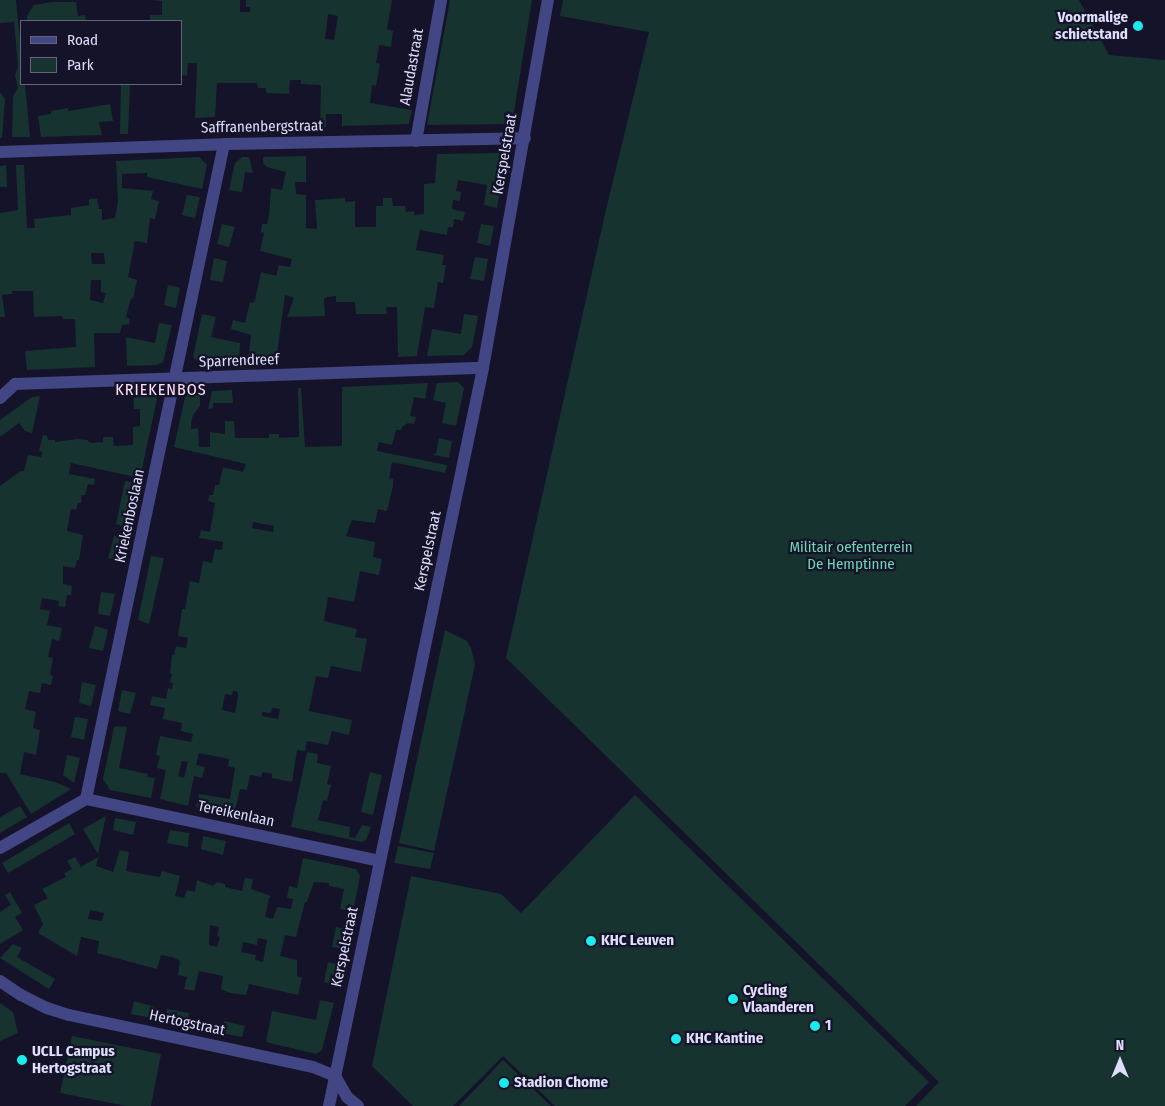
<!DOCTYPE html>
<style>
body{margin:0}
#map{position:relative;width:1165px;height:1106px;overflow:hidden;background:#151329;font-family:"Fira Sans Condensed",sans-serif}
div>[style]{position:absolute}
.green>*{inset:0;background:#16332f}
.minor>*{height:12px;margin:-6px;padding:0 6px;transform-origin:6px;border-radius:6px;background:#424684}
.dots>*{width:14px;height:14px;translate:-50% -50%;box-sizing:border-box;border:2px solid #151329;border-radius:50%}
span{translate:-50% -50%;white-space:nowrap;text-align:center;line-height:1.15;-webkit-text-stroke:4.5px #151329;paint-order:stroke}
.poi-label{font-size:15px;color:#dfdefc;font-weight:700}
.right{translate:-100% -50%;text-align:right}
.left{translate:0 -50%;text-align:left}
.street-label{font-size:15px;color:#dfdefc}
.park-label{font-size:15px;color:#6ed8b3}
.neighbourhood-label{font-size:16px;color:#fde0f5;letter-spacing:1px}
.legend{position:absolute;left:20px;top:20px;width:162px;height:65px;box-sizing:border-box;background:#151329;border:1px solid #66647d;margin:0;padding:6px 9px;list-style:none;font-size:15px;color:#dfdefc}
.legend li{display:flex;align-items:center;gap:10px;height:25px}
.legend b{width:25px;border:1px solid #66647d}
.north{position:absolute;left:1095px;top:1036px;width:50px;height:50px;-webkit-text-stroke:4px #151329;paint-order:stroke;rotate:0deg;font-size:14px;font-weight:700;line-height:20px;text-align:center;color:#dfdefc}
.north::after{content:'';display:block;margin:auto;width:18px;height:22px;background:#dfdefc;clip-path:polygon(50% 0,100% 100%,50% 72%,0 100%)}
</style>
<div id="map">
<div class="green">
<div style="clip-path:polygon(0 0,16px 0,21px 50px,21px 84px,25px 84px,30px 137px,12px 137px,13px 96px,18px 88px,15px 75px,18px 66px,14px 22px,0 23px)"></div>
<div style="clip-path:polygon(evenodd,151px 0,240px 0,240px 12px,250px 12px,250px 7px,246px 7px,246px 0,392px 0,387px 29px,393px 31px,391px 47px,379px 45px,376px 63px,380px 64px,376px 86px,372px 85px,370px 103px,412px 110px,409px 124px,342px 126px,342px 114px,326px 114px,326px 127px,320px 127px,321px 85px,301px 84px,301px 80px,290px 80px,289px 94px,266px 93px,266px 88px,258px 88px,257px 83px,217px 83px,215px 117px,195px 118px,197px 63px,188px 63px,187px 76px,181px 75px,181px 21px,150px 21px,150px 15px,162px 15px,162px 1px,151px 0,328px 14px,338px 16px,334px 40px,325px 39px,328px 14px)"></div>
<div style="clip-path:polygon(450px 0,532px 0,512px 124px,427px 125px)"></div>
<div style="clip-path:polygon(563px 0,1079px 0,1109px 55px,1165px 60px,1165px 1106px,916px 1106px,939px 1082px,506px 658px,605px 214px,649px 32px,560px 16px)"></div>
<div style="clip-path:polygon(52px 2px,76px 2px,78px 16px,85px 15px,86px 21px,27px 21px,27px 16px,34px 5px)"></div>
<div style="clip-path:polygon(121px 84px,130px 84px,128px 134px,120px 134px)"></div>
<div style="clip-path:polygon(0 92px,5px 99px,2px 138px,0 138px)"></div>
<div style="clip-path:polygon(110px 104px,113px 121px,99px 122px,102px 135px,41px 137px,38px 116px,51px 114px,51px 111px,68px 108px,68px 111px)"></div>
<div style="clip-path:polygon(501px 153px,506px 159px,497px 208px,484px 205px,487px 185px,458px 180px,456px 191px,461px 192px,460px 201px,453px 200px,452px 209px,465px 212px,463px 221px,454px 219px,453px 227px,448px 227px,447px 235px,420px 230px,416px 250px,444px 255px,442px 265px,446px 265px,443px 283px,438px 282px,434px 308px,425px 307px,417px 356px,398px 357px,397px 307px,386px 307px,387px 314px,356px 314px,355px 302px,336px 302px,336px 296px,327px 297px,324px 299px,325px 316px,287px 317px,294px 298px,285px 295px,276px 361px,248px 362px,251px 335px,231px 329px,233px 320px,245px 323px,250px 302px,253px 303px,255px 300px,261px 272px,276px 276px,279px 265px,290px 267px,292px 259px,260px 251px,264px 233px,261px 232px,262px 224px,267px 224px,269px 216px,271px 188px,282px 190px,286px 172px,267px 167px,263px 163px,263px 157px,306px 156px,306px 182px,295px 182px,296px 194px,306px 195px,306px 228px,317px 229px,315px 200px,345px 198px,345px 202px,355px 201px,355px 227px,376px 227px,376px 206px,383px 206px,383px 198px,392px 198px,393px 206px,405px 206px,406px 212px,414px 211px,414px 215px,424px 214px,424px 184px,435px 183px,437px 154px)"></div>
<div style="clip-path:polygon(evenodd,199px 157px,207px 165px,202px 189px,147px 177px,147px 173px,122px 174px,122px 188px,153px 191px,151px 199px,159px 201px,155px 219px,150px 218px,147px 243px,135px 241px,128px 277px,137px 280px,133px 299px,131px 298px,126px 317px,130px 319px,129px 324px,122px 325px,120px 333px,94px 333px,95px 367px,27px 370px,25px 351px,76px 347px,75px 319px,63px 319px,62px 316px,34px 317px,33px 291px,12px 291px,12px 294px,2px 295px,5px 317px,0 317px,0 213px,18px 210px,16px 165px,24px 165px,27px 228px,35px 228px,34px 219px,71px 215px,71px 208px,89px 205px,89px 199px,97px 199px,99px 209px,102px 209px,102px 220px,115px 218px,118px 201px,116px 161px,199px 157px,91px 253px,104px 253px,105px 264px,92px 264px,91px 253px,199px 157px,91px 280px,101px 280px,101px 292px,106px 293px,103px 303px,90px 300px,91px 280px)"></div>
<div style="clip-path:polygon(242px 157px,249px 157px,253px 173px,245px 172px,242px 192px,229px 190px,235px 163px)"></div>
<div style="clip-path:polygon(6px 165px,7px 187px,0 187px,0 166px)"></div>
<div style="clip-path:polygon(187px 195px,200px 197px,195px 218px,182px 215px)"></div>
<div style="clip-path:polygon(222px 224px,235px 227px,229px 247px,217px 244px)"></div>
<div style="clip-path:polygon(481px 224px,494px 226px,490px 246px,477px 243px)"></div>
<div style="clip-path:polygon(475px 257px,488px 259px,484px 281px,470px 279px)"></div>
<div style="clip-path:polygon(214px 258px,227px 261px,223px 282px,210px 280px)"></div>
<div style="clip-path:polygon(168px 285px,180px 288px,176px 308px,164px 305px)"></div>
<div style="clip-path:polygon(202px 314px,216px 317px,211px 337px,240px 343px,239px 362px,200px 363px,193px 357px)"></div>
<div style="clip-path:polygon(464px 314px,478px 316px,472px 347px,464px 355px,427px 356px,432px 329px,461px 334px)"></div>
<div style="clip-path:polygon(159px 323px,172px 325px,163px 362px,157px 365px,127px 366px,126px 337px,155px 343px)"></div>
<div style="clip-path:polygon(evenodd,428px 383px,425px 399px,414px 397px,410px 416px,416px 417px,414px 424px,408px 423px,402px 427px,401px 430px,396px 430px,392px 445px,379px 442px,377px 451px,447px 465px,445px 473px,392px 462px,389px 478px,393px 479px,393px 486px,387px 511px,378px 509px,375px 523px,352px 520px,346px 536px,375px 542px,373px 557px,382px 559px,379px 575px,360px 571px,354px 602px,328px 597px,324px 621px,357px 629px,355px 637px,367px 639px,361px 672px,331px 666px,328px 678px,316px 676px,309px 711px,352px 720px,349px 735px,332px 731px,328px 745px,307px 741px,305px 751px,297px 750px,292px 782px,272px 778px,272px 774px,263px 772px,261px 777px,250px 775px,247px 790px,240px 789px,234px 815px,196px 807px,199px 794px,230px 799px,235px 768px,228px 766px,229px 759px,199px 753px,196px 765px,205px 767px,202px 778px,194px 776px,188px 806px,160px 799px,166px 770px,157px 768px,160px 756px,156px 755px,160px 736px,191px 742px,193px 734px,181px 731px,182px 723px,163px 719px,165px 708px,150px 705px,152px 696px,166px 699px,168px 688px,172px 689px,173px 683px,170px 682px,172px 674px,170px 673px,172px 655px,174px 655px,176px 646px,186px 648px,188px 638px,178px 636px,182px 609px,185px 609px,190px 581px,199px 583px,203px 561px,212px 563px,215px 549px,222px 550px,223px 542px,199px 538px,201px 530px,210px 532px,215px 503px,208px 501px,210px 495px,213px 495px,215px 485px,219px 485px,223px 467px,243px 472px,246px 464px,174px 447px,185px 397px,192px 391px,200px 391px,200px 406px,193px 415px,191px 423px,191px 429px,198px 428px,199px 447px,210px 447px,210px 432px,225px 434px,225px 421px,234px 421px,235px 438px,269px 438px,269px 434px,279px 434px,279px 438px,299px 437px,298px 388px,301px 388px,305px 447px,342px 446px,342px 387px,428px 383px,253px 522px,274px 526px,273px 532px,252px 528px,253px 522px,428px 383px,233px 691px,238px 692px,238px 697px,235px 713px,222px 710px,225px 694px,232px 695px,233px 691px,428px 383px,272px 708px,280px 709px,278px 719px,262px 716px,262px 712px,271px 713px,272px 708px,428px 383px,182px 761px,188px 762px,184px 778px,178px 776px,182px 761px)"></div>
<div style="clip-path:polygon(437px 383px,458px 382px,464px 388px,456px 426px,442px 423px,446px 403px,433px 400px)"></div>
<div style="clip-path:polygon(232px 390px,233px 403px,213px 403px,213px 408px,208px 409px,212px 391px)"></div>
<div style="clip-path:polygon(133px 393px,152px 393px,157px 399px,140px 478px,71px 463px,69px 474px,95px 479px,94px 485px,88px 484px,85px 495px,82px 495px,81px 503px,78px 503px,76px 510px,71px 509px,67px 531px,83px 535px,79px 560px,77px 560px,75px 568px,63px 566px,63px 584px,72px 586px,71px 595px,67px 595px,65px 607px,58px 606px,59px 601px,42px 598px,40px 609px,50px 611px,47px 625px,62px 628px,61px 633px,59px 641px,52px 639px,48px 657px,53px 658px,50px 675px,53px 676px,51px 685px,42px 683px,40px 693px,29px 691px,25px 709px,36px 712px,33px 728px,40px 730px,36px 755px,24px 752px,20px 774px,55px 782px,71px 789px,31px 814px,6px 773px,0 773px,0 486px,21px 471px,24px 471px,28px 455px,41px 457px,42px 452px,39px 451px,43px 435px,47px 436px,48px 440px,55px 440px,55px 442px,77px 439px,88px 440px,89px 442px,92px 443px,103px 442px,103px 437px,113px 437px,114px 446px,133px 445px,133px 427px,140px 426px,140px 409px,134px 409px)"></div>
<div style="clip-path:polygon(40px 396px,32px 433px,25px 431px,19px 423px,0 437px,0 420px,32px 397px)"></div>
<div style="clip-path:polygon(439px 438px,452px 441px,449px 458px,433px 455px,436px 453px)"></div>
<div style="clip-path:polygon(125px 481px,139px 484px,129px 527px,116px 524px)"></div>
<div style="clip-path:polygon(114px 536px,127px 539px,122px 561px,108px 558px)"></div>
<div style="clip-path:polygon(151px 556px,164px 558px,149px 624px,138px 620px)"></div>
<div style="clip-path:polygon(101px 592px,115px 594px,110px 616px,98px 614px)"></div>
<div style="clip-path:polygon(95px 626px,108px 630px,103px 651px,89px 648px)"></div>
<div style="clip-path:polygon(445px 630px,467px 641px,471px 648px,475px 665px,434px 851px,399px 843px)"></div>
<div style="clip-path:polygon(82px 682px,96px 685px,91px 706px,79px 703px)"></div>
<div style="clip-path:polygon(122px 690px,136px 693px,130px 714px,118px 711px)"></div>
<div style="clip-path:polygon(75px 717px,88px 719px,84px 740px,71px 737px)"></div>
<div style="clip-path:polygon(119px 726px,127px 727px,119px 768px,148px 774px,147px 777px,155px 778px,151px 798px,110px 790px,103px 779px,114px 727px)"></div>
<div style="clip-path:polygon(307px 752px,318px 754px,317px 763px,331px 766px,327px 784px,331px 785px,327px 801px,323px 800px,318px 820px,350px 827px,349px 837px,355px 838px,362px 825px,371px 827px,366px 840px,362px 842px,291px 827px)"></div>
<div style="clip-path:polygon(67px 755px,80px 758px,74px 783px,63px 775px)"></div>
<div style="clip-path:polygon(370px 772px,382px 775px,373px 815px,361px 812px)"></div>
<div style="clip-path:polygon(635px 795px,929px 1082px,905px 1106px,555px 1106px,503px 1056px,453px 1106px,413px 1106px,372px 1066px,411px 876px,501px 894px,521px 913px)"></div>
<div style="clip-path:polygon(20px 806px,27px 817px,0 833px,0 817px)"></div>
<div style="clip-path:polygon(106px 816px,100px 844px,98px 854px,83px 829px)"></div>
<div style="clip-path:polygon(115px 818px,136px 822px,133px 835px,113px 830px)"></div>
<div style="clip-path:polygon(69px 823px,75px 834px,8px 873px,2px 863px)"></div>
<div style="clip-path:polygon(170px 830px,189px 833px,188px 847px,167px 843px)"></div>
<div style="clip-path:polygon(203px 836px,226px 841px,223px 855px,201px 849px)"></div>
<div style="clip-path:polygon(398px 846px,434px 853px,430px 869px,394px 863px)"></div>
<div style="clip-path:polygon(evenodd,120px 850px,129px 852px,126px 871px,160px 877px,162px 871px,180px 876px,175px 896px,184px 898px,187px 890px,195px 892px,197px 880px,213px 886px,217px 882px,225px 884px,225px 887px,242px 891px,245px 878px,253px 879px,251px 889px,271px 896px,269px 898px,265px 917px,273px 919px,277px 907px,291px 909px,293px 899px,287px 898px,289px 886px,297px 888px,303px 858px,356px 869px,360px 876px,353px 912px,340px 909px,344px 889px,329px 886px,329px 883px,314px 882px,307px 902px,305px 902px,296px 937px,285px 935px,280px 956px,297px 960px,297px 976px,302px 978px,298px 995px,249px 984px,246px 995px,230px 993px,221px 989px,223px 976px,199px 971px,194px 991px,184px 989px,187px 977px,178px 975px,180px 961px,172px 957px,161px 955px,157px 969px,97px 953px,99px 941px,81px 937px,77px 956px,38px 933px,43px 924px,34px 905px,48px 898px,42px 889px,66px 877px,64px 873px,72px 869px,67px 861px,75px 857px,81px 867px,98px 857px,96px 866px,113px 872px,120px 850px,90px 910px,104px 913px,102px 921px,88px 919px,90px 910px,120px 850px,210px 925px,219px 927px,217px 936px,220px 937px,217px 947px,209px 945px,210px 925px,120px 850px,258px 938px,267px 940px,263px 962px,255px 960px,256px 955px,241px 952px,243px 942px,257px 945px,258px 938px)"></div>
<div style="clip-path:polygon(10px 892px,22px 913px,15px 917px,23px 930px,0 944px,0 912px,11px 905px,5px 895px)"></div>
<div style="clip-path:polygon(336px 927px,349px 930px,345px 950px,332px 947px)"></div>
<div style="clip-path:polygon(13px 944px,22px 948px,17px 957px,55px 979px,49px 989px,0 958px)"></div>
<div style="clip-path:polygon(328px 962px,342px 965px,337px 985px,324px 982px)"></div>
<div style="clip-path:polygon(320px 1000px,334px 1003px,322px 1050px,316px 1054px,266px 1042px,272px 1011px,316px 1020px)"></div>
<div style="clip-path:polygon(134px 1001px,155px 1007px,152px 1018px,131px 1014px)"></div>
<div style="clip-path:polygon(0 1003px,13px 1012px,18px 1033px,0 1041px)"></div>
<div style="clip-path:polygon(167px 1009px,189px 1013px,186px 1026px,165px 1021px)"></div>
<div style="clip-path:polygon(224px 1021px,245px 1026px,242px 1037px,221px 1033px)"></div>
<div style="clip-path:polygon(72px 1036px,161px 1054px,151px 1106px,126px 1106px,60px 1093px)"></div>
<div style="clip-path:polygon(503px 1060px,551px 1106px,459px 1106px)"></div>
</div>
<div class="minor">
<div style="left:416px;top:141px;width:143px;rotate:-79.9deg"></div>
<div style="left:0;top:152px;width:224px;rotate:-2deg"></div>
<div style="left:224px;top:144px;width:301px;rotate:-1.1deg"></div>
<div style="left:0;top:398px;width:21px;rotate:-43deg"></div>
<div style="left:15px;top:384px;width:468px;rotate:-2deg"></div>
<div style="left:86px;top:799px;width:300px;rotate:11.9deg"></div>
<div style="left:0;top:848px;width:99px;rotate:-29.7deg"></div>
<div style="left:86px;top:799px;width:669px;rotate:-78.1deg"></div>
<div style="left:0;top:981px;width:25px;rotate:34deg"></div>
<div style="left:21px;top:995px;width:29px;rotate:27deg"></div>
<div style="left:47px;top:1008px;width:23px;rotate:18deg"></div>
<div style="left:69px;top:1015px;width:249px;rotate:12deg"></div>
<div style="left:313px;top:1067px;width:24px;rotate:22deg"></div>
<div style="left:335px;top:1076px;width:24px;rotate:60deg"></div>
<div style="left:347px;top:1097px;width:14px;rotate:39deg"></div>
<div style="left:329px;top:1106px;width:754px;rotate:-78.21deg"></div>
<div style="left:483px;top:368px;width:374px;rotate:-80deg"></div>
</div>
<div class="dots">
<div style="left:1138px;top:26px;background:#1aeced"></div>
<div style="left:591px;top:941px;background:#1aeced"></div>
<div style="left:733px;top:999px;background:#1aeced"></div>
<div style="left:815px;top:1026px;background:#1aeced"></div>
<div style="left:676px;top:1039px;background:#1aeced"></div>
<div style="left:22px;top:1060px;background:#1aeced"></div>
<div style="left:504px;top:1083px;background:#1aeced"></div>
</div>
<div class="poi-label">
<span class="right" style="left:1128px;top:26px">Voormalige<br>schietstand</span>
<span class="left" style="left:601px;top:941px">KHC Leuven</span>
<span class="left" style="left:743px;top:999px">Cycling<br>Vlaanderen</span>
<span class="left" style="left:825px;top:1026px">1</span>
<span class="left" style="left:686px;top:1039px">KHC Kantine</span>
<span class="left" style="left:32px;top:1060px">UCLL Campus<br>Hertogstraat</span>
<span class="left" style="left:514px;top:1083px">Stadion Chome</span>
</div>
<div class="street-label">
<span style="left:412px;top:67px;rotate:-80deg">Alaudastraat</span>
<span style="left:262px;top:127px;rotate:-1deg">Saffranenbergstraat</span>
<span style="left:505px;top:154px;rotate:-80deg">Kerspelstraat</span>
<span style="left:239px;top:361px;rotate:-2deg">Sparrendreef</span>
<span style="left:130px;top:516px;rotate:-78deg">Kriekenboslaan</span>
<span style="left:428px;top:551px;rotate:-78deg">Kerspelstraat</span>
<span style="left:236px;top:814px;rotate:12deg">Tereikenlaan</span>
<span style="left:345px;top:947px;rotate:-78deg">Kerspelstraat</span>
<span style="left:187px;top:1023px;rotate:12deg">Hertogstraat</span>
</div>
<div class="park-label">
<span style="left:851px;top:556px">Militair oefenterrein<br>De Hemptinne</span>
</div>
<div class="neighbourhood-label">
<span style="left:161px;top:390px">KRIEKENBOS</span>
</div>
<ul class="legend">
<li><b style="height:6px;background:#424684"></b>Road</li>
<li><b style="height:14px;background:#16332f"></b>Park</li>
</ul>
<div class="north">N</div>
</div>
